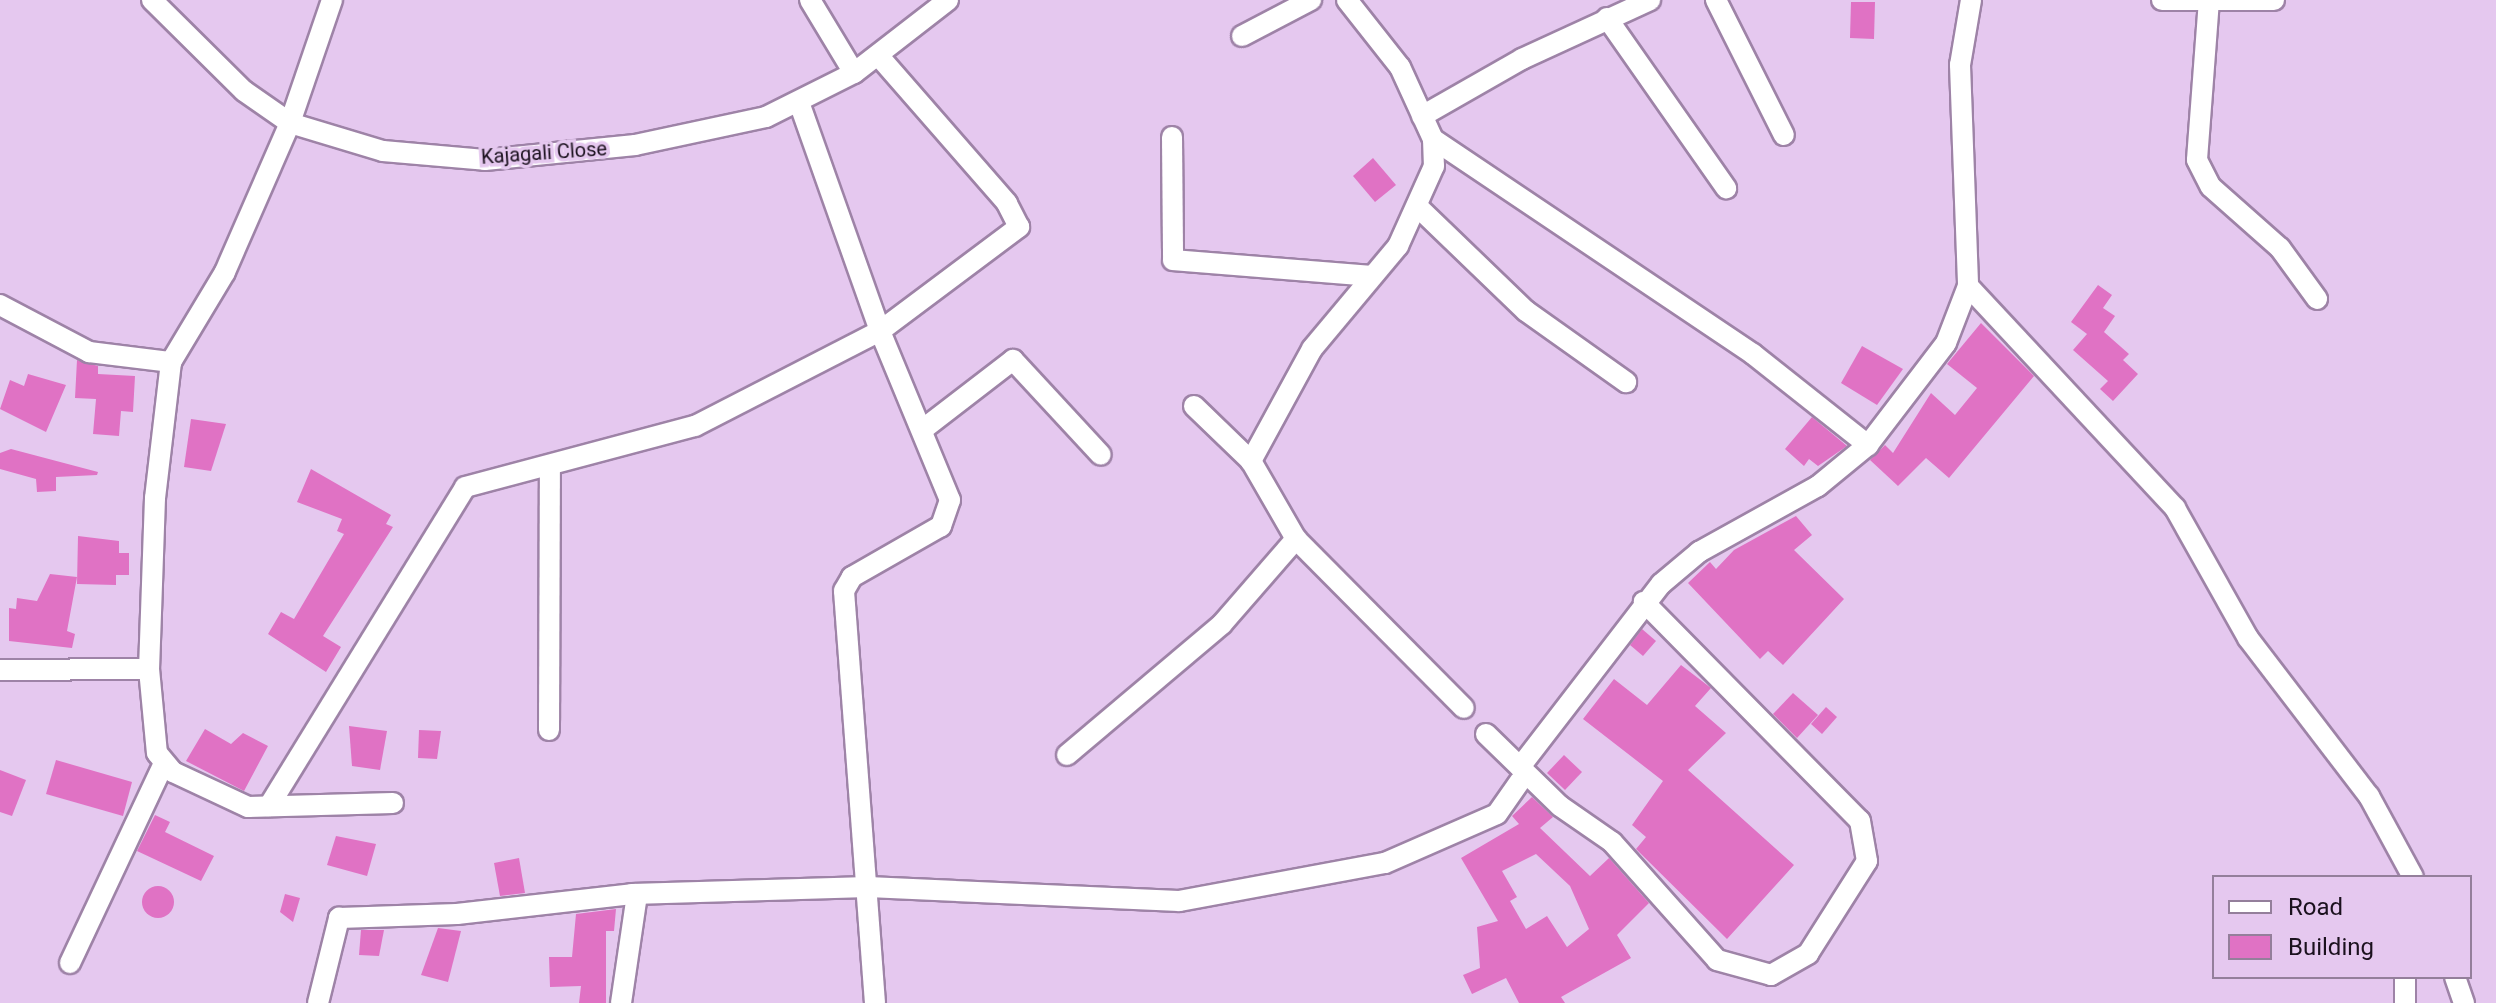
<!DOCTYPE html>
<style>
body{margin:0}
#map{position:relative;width:2496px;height:1003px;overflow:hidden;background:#e5c8ef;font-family:Roboto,sans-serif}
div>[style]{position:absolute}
.building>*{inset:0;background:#e072c4}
.round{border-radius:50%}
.roads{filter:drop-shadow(2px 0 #9e83a7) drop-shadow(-2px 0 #9e83a7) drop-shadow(0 2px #9e83a7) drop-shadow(0 -2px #9e83a7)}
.minor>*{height:20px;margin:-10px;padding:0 10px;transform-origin:10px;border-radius:10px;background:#fff}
span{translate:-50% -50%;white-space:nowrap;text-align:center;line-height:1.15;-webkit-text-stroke:7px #e5c8ef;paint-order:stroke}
.street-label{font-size:20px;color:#1b111e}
.legend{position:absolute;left:2212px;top:875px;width:260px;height:104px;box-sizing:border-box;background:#e5c8ef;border:2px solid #947f9b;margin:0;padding:10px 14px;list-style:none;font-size:24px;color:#1b111e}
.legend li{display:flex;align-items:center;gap:16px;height:40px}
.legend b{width:40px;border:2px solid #947f9b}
</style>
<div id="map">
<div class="building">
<div style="clip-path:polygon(1851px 2px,1875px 2px,1874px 39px,1850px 38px)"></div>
<div style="clip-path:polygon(1373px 158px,1396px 185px,1375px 202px,1353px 176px)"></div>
<div style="clip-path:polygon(2098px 285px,2112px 295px,2103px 308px,2115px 316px,2104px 332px,2129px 354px,2123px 360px,2138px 374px,2113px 401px,2100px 389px,2108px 381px,2073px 350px,2087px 334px,2071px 322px)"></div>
<div style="clip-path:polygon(1981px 323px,2034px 376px,1949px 478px,1926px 458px,1898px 486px,1870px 460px,1885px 445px,1893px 453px,1931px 393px,1955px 415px,1977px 388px,1947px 364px)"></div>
<div style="clip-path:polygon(1862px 346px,1903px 369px,1877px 405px,1841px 383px)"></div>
<div style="clip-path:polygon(77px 360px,98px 366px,98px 374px,135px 376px,133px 412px,121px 411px,119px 436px,93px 434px,96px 399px,75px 398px)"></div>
<div style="clip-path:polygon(28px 374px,66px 385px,46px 432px,0 409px,10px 380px,24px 386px)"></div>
<div style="clip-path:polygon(1812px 417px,1847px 446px,1818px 466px,1809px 459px,1804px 466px,1785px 449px)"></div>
<div style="clip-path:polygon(191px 419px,226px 424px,211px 471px,184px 467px)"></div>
<div style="clip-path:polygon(11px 449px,98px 472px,97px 475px,56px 477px,56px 491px,37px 492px,36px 479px,0 469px,0 453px)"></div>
<div style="clip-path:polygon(311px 469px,391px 515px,386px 524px,393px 527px,323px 636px,341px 647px,326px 672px,268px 634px,281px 612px,294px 619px,344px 534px,337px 531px,342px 519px,297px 502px)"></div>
<div style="clip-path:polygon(1796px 516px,1812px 535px,1794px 550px,1844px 599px,1783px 665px,1768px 651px,1760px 659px,1688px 583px,1710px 562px,1716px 569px,1734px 550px)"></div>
<div style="clip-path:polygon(78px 536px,119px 541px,119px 553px,129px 553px,129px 575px,116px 575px,116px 585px,77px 584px)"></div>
<div style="clip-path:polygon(50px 574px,77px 577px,67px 631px,75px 634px,72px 648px,9px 641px,9px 608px,16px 609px,17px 598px,37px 601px)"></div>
<div style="clip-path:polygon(1642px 629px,1656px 641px,1643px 656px,1630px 645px)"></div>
<div style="clip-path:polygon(1681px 665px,1711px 688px,1695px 706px,1726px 733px,1688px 770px,1794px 865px,1727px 939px,1636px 849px,1646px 837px,1632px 825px,1663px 781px,1583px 719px,1614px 679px,1647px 705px)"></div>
<div style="clip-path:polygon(1793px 693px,1818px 715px,1797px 738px,1773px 714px)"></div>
<div style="clip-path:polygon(1826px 707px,1837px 717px,1822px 734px,1811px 724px)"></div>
<div style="clip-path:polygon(349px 726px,387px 731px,380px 770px,352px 766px)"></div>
<div style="clip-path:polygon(205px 729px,231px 744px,243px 733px,268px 746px,244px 791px,186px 761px)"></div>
<div style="clip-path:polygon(419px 730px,441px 731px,437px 759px,418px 758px)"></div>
<div style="clip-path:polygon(1564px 755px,1582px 772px,1565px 790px,1547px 773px)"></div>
<div style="clip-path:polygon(56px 760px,132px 782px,123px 816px,46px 794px)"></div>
<div style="clip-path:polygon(0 770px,26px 780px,12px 816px,0 812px)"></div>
<div style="clip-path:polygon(evenodd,1532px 797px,1553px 817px,1540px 828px,1590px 876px,1609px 858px,1649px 903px,1617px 935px,1631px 958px,1561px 997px,1565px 1003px,1519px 1003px,1506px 978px,1472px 994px,1463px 975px,1480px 968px,1477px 927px,1498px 921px,1461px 858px,1519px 824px,1512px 816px,1532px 797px,1536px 854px,1570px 886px,1589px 929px,1567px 947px,1547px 916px,1526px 929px,1510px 901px,1517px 897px,1502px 871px,1536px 854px)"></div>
<div style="clip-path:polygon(155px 815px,170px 822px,165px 832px,214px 856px,201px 881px,137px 851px)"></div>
<div style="clip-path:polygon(336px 836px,376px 844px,367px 876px,327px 865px)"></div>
<div style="clip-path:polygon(519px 858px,525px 893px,500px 896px,494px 863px)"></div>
<div class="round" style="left:142px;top:886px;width:32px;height:32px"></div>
<div style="clip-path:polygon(285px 894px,300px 898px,293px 922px,280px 912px)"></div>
<div style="clip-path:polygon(616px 909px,614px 931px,606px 931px,606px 1003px,579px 1003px,581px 986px,550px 987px,549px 957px,572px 957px,576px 914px)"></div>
<div style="clip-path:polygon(438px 928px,461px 931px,448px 982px,421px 975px)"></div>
<div style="clip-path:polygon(361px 930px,384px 930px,379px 956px,359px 955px)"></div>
</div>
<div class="roads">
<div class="minor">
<div style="left:152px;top:0;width:129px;rotate:44.7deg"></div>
<div style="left:244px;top:91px;width:56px;rotate:34.8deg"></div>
<div style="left:290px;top:123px;width:97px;rotate:16.8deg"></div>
<div style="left:383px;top:151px;width:102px;rotate:5deg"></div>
<div style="left:485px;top:160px;width:151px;rotate:-5.7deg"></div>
<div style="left:635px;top:145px;width:134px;rotate:-12.1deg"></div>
<div style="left:766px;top:117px;width:98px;rotate:-26.6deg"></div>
<div style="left:854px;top:73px;width:119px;rotate:-37.8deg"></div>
<div style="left:332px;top:0;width:130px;rotate:108.9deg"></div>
<div style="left:290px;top:123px;width:163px;rotate:113.6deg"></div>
<div style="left:225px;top:272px;width:105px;rotate:121deg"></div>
<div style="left:171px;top:362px;width:137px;rotate:96.7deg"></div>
<div style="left:155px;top:498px;width:171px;rotate:92deg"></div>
<div style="left:149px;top:669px;width:84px;rotate:84.6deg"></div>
<div style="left:157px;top:753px;width:25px;rotate:50deg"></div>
<div style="left:173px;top:772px;width:83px;rotate:25deg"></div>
<div style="left:248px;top:807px;width:145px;rotate:-1.6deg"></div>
<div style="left:810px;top:0;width:85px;rotate:58.9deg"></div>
<div style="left:1347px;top:0;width:85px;rotate:51.7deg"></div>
<div style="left:1400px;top:67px;width:79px;rotate:65.4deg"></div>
<div style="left:1433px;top:139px;width:27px;rotate:88deg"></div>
<div style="left:1434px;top:166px;width:88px;rotate:114.2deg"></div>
<div style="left:1398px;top:246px;width:134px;rotate:129.9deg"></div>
<div style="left:1312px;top:349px;width:128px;rotate:118.6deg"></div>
<div style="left:1251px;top:461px;width:90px;rotate:60deg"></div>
<div style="left:1296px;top:539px;width:238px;rotate:45.2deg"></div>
<div style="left:1716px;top:0;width:151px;rotate:63.3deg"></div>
<div style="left:1971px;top:0;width:66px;rotate:99.6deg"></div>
<div style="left:1960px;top:65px;width:221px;rotate:87.9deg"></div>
<div style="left:1968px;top:286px;width:304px;rotate:47deg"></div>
<div style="left:2175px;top:508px;width:149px;rotate:60.7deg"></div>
<div style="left:2248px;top:638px;width:199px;rotate:52.6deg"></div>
<div style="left:2369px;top:796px;width:92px;rotate:61.5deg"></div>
<div style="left:2162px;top:0;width:112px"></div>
<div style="left:2209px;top:0;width:160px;rotate:94.3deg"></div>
<div style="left:2197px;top:160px;width:30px;rotate:63deg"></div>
<div style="left:2211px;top:187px;width:92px;rotate:41.5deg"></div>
<div style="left:2280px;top:248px;width:63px;rotate:54deg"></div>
<div style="left:1607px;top:18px;width:208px;rotate:55deg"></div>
<div style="left:1242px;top:36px;width:78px;rotate:-27.6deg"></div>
<div style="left:800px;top:105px;width:240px;rotate:70.5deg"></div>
<div style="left:880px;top:331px;width:183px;rotate:67.5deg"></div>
<div style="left:950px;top:500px;width:28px;rotate:109deg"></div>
<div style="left:941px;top:526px;width:103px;rotate:150.2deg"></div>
<div style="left:852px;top:577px;width:16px;rotate:120deg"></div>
<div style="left:844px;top:591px;width:413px;rotate:85.7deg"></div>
<div style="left:1422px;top:116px;width:115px;rotate:-29.7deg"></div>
<div style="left:1522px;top:59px;width:141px;rotate:-24.7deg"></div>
<div style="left:1172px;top:137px;width:123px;rotate:89.5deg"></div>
<div style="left:1173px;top:260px;width:199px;rotate:4.6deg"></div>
<div style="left:1433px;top:139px;width:386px;rotate:33.9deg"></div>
<div style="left:1753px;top:354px;width:147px;rotate:38.4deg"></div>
<div style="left:1420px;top:209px;width:147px;rotate:43.9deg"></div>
<div style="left:1526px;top:311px;width:123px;rotate:35.4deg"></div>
<div style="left:0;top:305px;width:101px;rotate:27.8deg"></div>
<div style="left:89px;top:352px;width:83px;rotate:7deg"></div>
<div style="left:1194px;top:406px;width:79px;rotate:44deg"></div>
<div style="left:922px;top:430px;width:115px;rotate:-37.6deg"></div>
<div style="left:1013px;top:360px;width:129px;rotate:47.2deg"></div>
<div style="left:0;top:670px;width:149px;rotate:-0.4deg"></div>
<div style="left:549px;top:730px;width:261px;rotate:-89.8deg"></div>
<div style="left:1486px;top:734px;width:103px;rotate:44.2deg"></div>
<div style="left:1560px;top:806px;width:63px;rotate:34.7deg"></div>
<div style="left:1612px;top:842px;width:158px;rotate:48.3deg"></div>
<div style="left:1717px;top:960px;width:56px;rotate:15.5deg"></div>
<div style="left:1771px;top:975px;width:43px;rotate:-29.6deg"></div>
<div style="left:1808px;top:954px;width:110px;rotate:-57.6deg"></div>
<div style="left:1867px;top:861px;width:41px;rotate:-99.9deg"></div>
<div style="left:1860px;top:821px;width:308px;rotate:-134.6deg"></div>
<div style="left:1067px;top:755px;width:203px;rotate:-40.2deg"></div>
<div style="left:1222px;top:624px;width:113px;rotate:-49deg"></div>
<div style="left:1520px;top:767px;width:231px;rotate:-52.4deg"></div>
<div style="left:1661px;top:584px;width:50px;rotate:-40.1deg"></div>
<div style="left:1699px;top:552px;width:136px;rotate:-29deg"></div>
<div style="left:1818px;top:486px;width:65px;rotate:-39.4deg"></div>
<div style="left:1868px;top:445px;width:128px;rotate:-52.6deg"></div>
<div style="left:1946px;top:343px;width:61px;rotate:-68.9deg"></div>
<div style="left:269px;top:806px;width:374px;rotate:-58.4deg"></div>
<div style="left:465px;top:487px;width:238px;rotate:-14.9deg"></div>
<div style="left:695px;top:426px;width:208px;rotate:-27.2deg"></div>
<div style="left:880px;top:331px;width:174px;rotate:-36.8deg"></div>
<div style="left:1019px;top:227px;width:27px;rotate:-117deg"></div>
<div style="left:1007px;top:203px;width:196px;rotate:-131.1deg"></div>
<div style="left:70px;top:963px;width:219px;rotate:-64.8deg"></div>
<div style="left:2455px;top:977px;width:28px;rotate:71deg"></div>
<div style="left:318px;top:1003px;width:88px;rotate:-76.1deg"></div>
<div style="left:339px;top:918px;width:118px;rotate:-1.9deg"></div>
<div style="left:457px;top:914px;width:176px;rotate:-6.5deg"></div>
<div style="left:632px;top:894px;width:236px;rotate:-1.7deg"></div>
<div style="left:868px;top:887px;width:311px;rotate:2.6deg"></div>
<div style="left:1179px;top:901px;width:209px;rotate:-10.5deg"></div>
<div style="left:1385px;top:863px;width:122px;rotate:-23.6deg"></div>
<div style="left:1497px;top:814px;width:40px;rotate:-55.1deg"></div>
<div style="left:621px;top:1003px;width:110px;rotate:-81.6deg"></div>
<div style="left:2405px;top:1003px;width:26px;rotate:-90deg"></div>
</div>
</div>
<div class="street-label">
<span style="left:544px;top:153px;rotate:-4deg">Kajagali Close</span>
</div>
<ul class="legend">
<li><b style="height:10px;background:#fff"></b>Road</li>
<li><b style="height:22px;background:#e072c4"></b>Building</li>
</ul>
</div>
